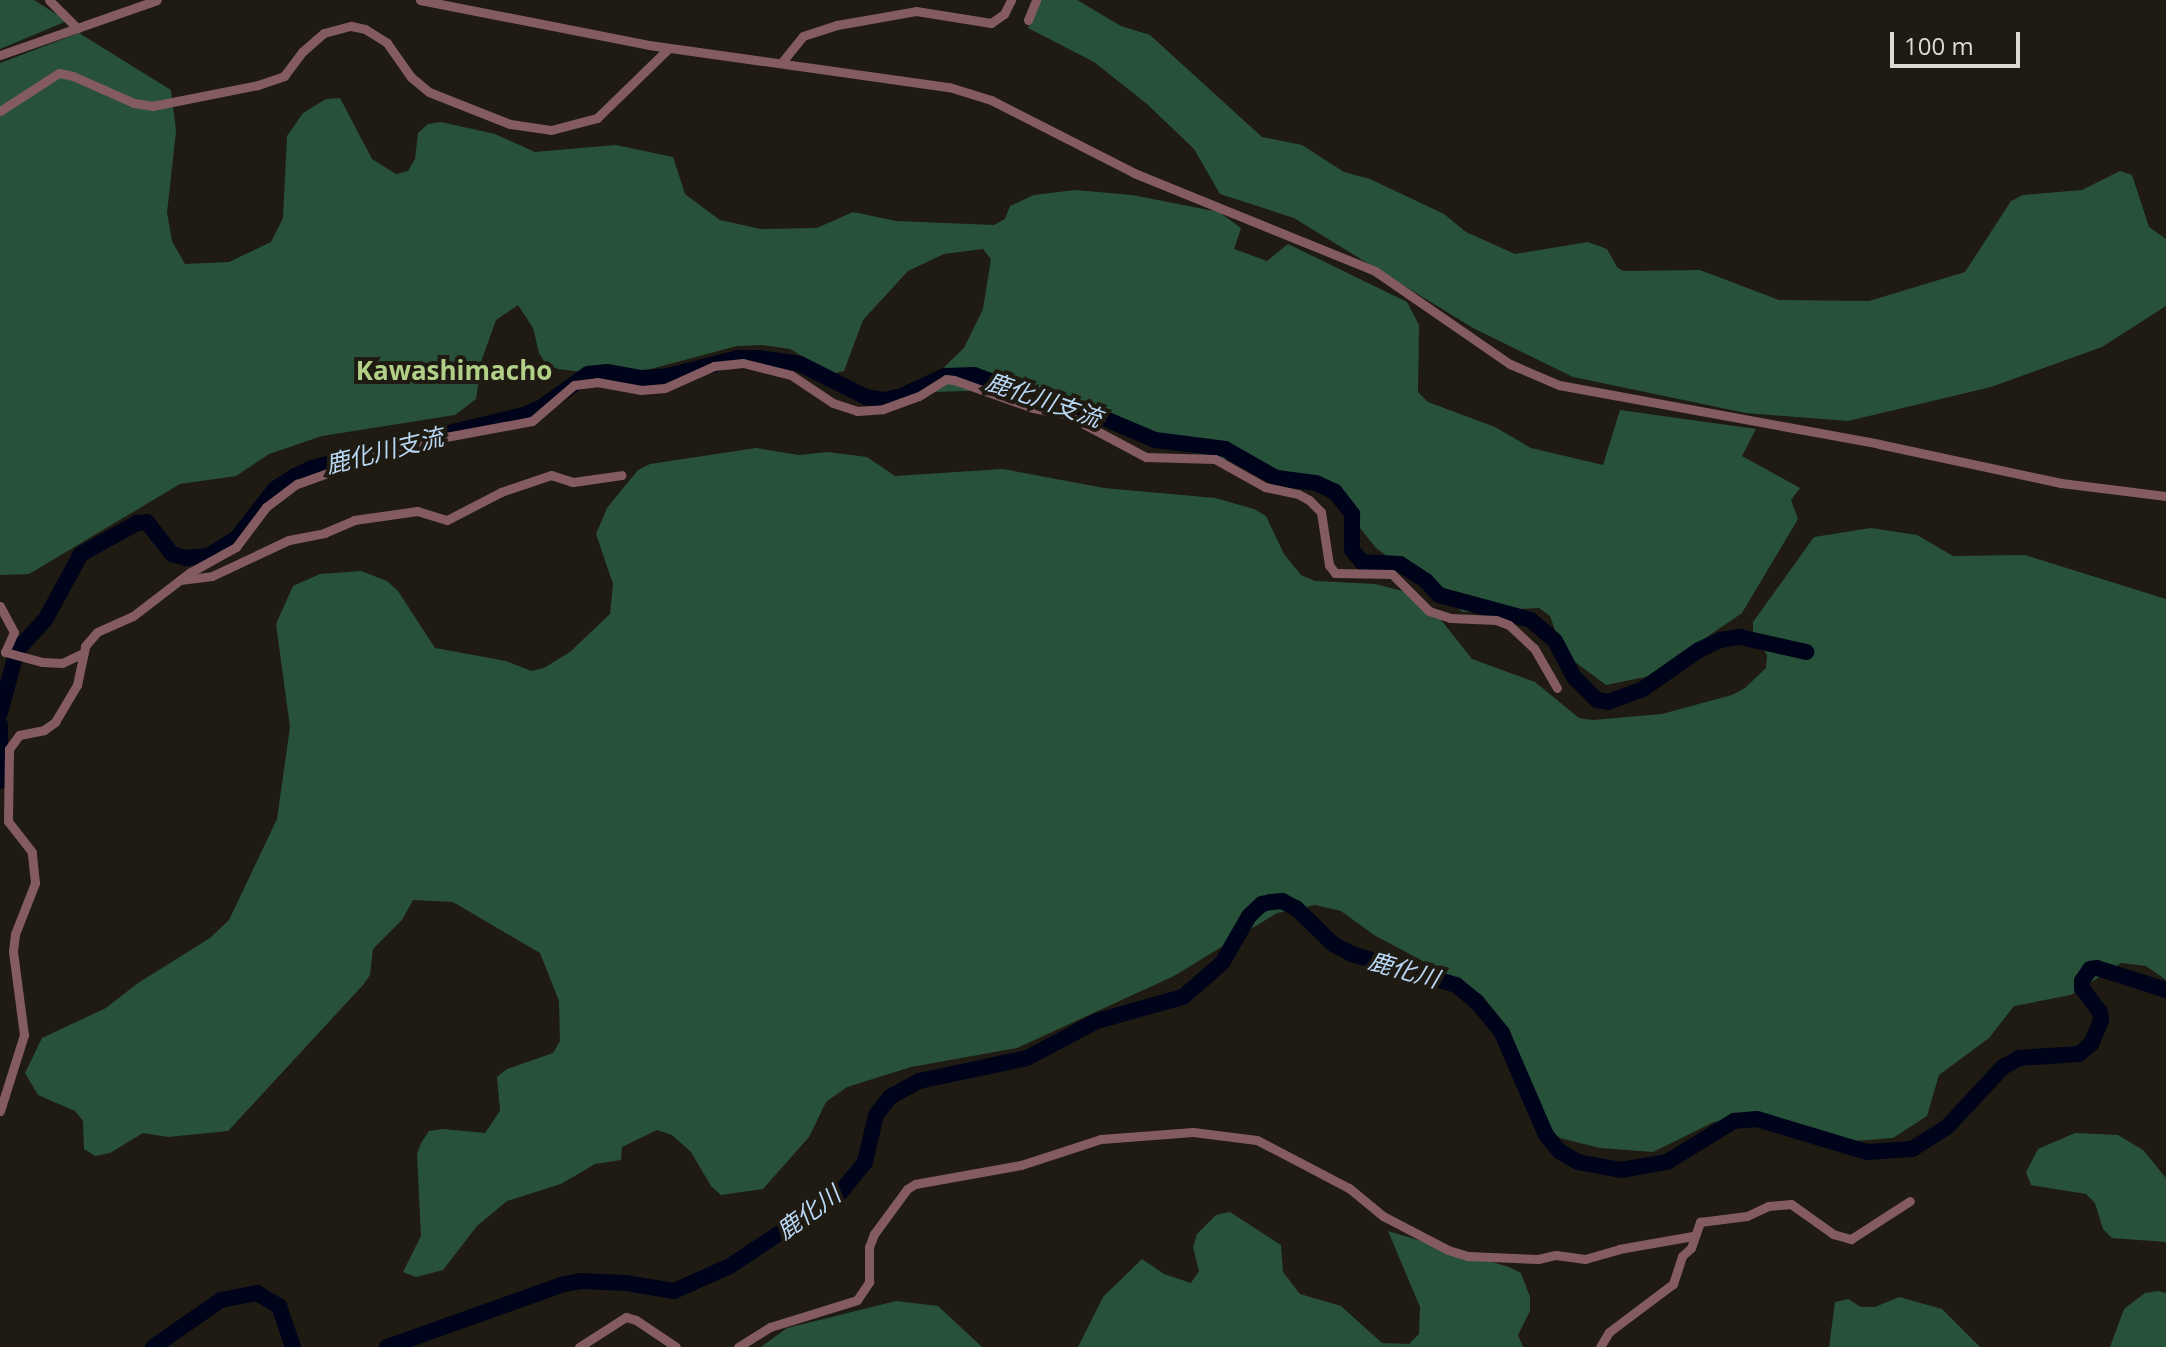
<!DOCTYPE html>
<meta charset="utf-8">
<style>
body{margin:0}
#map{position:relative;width:2166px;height:1347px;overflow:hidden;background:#1f1b12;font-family:"Open Sans","Noto Sans JP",sans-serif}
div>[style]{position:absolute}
.forest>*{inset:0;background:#28513a}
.river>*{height:16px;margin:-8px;padding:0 8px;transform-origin:8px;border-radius:8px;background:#00041a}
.minor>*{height:9px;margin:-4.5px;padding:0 4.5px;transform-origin:4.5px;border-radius:4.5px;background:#845b61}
span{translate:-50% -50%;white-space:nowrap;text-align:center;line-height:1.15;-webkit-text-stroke:8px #1f1b12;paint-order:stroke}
.water-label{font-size:24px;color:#b8d8f6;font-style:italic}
.quarter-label{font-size:26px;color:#b2cf88;font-weight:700}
.scale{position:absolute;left:1890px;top:32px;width:130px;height:36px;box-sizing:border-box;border:4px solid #dddad4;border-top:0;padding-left:10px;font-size:24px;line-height:28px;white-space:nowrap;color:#dddad4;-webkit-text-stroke:6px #1f1b12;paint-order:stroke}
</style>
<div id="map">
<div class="forest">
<div style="clip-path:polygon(0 0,34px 0,67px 21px,0 49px)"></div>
<div style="clip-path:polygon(1040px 0,1077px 0,1121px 26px,1150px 35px,1262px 137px,1302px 145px,1344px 172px,1370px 179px,1444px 214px,1466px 232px,1515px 254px,1588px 242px,1607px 249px,1617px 267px,1623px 271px,1700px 270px,1779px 300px,1869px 301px,1965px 272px,2011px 201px,2023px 195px,2082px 190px,2120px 171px,2132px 175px,2149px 227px,2166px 239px,2166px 306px,2102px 347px,1991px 387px,1848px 421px,1746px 413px,1573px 377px,1473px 328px,1294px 218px,1220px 194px,1194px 149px,1147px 104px,1094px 62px,1028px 28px)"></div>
<div style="clip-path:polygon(79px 33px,171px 90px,176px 131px,167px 213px,172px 241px,185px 264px,229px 262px,271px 242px,283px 218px,287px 136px,303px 113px,326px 99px,340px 98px,372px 159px,396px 174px,408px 171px,415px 159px,418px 133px,428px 124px,441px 122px,495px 134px,535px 152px,616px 145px,673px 157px,685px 194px,720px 220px,761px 229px,817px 228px,853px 212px,896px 221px,994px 225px,1005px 219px,1010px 206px,1034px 195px,1075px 190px,1132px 195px,1219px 212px,1241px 228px,1234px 249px,1267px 261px,1288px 244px,1407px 302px,1419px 325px,1418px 392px,1428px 402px,1495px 427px,1531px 448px,1603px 465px,1620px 410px,1756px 429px,1742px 456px,1800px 488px,1791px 500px,1798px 519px,1742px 613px,1650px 676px,1606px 685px,1563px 653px,1550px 616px,1539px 608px,1463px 612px,1376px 548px,1360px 528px,1343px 493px,1320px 478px,1182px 451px,1084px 403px,1000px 390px,931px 392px,921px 383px,935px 376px,964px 348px,983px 309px,991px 259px,983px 249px,944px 254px,908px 271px,863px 320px,844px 371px,832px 374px,790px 349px,762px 345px,737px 346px,643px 371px,598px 374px,558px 369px,546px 364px,539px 353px,533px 328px,518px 305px,496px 320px,482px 359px,476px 399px,455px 415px,322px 436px,269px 454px,236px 476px,180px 484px,29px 574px,0 575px,0 63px)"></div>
<div style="clip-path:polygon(756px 448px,799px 455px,827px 452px,867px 457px,895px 476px,1003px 469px,1104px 488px,1215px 498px,1254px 509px,1266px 516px,1284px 554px,1301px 575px,1315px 581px,1375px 584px,1403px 591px,1438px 616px,1472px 659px,1535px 682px,1579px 718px,1593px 720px,1662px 714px,1732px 695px,1745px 688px,1766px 668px,1767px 655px,1753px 634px,1753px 622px,1814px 537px,1871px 528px,1917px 535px,1953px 556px,2025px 555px,2166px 599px,2166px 980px,2146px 966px,2121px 963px,2071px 995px,2014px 1006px,1989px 1038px,1939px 1075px,1927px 1116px,1893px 1138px,1817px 1144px,1769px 1124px,1741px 1119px,1714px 1122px,1653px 1152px,1600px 1148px,1560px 1138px,1539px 1121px,1531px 1097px,1476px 1000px,1445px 973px,1374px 935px,1341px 911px,1315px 905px,1277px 913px,1174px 976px,1017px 1048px,911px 1067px,847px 1087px,826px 1102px,809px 1137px,763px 1189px,721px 1195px,711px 1186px,691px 1152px,672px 1135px,657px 1130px,622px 1147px,621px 1160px,595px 1164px,561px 1184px,507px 1201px,477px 1226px,443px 1270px,416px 1277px,403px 1272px,421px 1236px,417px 1154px,421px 1143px,429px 1131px,443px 1129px,485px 1133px,500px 1111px,497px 1077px,507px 1069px,553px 1053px,560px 1041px,559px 1001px,540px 953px,453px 902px,413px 900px,402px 920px,373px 949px,370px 975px,363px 985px,228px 1131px,168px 1137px,143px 1133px,110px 1153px,95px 1156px,84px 1149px,83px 1121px,75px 1111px,38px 1095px,25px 1073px,42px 1038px,106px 1008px,138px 983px,210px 938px,229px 920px,277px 819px,290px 727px,276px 624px,293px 586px,320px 574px,361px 571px,387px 581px,398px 591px,435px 648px,506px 661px,531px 671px,544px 668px,570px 652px,610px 614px,613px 584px,596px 534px,607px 508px,638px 470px,650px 464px)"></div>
<div style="clip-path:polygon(2075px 1133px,2118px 1135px,2143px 1150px,2166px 1178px,2166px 1242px,2112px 1238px,2103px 1229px,2095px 1203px,2086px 1194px,2031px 1185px,2026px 1172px,2038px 1149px)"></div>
<div style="clip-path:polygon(1230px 1212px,1281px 1245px,1283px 1272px,1300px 1294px,1341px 1306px,1382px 1343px,1409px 1344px,1419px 1334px,1420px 1307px,1388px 1231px,1509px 1267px,1521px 1273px,1530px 1297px,1530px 1311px,1518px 1335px,1523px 1347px,1078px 1347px,1103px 1297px,1142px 1259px,1164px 1274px,1191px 1283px,1199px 1271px,1193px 1247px,1197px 1234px,1216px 1215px)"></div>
<div style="clip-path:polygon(2158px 1291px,2166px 1293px,2166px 1347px,2110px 1347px,2124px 1309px,2145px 1293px)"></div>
<div style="clip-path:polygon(1899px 1297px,1942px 1309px,1980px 1347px,1829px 1347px,1835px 1302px,1848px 1299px,1861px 1307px,1875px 1307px)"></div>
<div style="clip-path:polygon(896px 1301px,938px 1306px,982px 1347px,761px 1347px,787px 1328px)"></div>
</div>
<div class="river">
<div style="left:432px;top:437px;width:98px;rotate:-13.6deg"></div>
<div style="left:527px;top:414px;width:17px;rotate:-25deg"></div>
<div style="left:542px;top:407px;width:57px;rotate:-35.7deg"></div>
<div style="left:588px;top:374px;width:19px;rotate:-6deg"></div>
<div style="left:607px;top:372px;width:35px;rotate:10deg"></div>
<div style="left:641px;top:378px;width:27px;rotate:-4deg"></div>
<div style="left:668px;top:376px;width:72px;rotate:-14.4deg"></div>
<div style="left:738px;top:358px;width:22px"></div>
<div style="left:760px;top:358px;width:40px;rotate:8.5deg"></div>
<div style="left:800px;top:364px;width:74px;rotate:26.6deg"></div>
<div style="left:866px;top:397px;width:17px;rotate:10deg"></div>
<div style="left:883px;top:400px;width:16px;rotate:-11deg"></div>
<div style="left:899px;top:397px;width:51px;rotate:-24.5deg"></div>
<div style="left:945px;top:376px;width:29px;rotate:-2deg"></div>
<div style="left:974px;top:375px;width:79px;rotate:20deg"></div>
<div style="left:1048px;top:402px;width:35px;rotate:12deg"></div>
<div style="left:1082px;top:409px;width:79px;rotate:23deg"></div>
<div style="left:1155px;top:440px;width:71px;rotate:7.3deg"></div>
<div style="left:1225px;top:449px;width:59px;rotate:29.6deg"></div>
<div style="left:1276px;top:478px;width:40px;rotate:7.1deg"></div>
<div style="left:1316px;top:483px;width:21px;rotate:25deg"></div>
<div style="left:1335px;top:492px;width:28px;rotate:52deg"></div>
<div style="left:1352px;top:514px;width:36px;rotate:90deg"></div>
<div style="left:1352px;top:550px;width:16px;rotate:50deg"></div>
<div style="left:1362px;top:562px;width:38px;rotate:3deg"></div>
<div style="left:1400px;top:564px;width:31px;rotate:33deg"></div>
<div style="left:1426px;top:581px;width:19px;rotate:47deg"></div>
<div style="left:1439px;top:595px;width:95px;rotate:15.2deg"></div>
<div style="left:1531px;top:620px;width:32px;rotate:41deg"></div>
<div style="left:1555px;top:641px;width:41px;rotate:62.2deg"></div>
<div style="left:1574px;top:677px;width:33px;rotate:45deg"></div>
<div style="left:1597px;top:700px;width:11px;rotate:10deg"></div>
<div style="left:1608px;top:702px;width:37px;rotate:-20deg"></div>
<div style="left:1643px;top:689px;width:68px;rotate:-34.9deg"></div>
<div style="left:1699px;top:650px;width:23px;rotate:-25deg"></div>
<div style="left:1720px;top:640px;width:20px;rotate:-9deg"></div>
<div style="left:1740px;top:637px;width:68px;rotate:12.8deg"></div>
<div style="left:0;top:713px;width:65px;rotate:-74.9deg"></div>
<div style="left:17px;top:650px;width:41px;rotate:-47deg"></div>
<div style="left:45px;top:620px;width:75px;rotate:-61.4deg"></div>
<div style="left:81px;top:554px;width:64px;rotate:-29deg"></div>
<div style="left:137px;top:523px;width:10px;rotate:-6deg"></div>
<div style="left:147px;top:522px;width:41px;rotate:52deg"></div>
<div style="left:172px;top:554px;width:15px;rotate:16deg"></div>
<div style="left:186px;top:558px;width:22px;rotate:-5deg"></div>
<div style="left:208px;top:556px;width:34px;rotate:-32deg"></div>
<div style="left:237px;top:538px;width:62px;rotate:-52.2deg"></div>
<div style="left:275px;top:489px;width:24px;rotate:-33deg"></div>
<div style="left:295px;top:476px;width:19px;rotate:-25deg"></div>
<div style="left:312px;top:468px;width:85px;rotate:-15deg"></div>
<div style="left:0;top:725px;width:56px;rotate:90deg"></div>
<div style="left:153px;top:1347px;width:83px;rotate:-34.7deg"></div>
<div style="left:221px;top:1300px;width:37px;rotate:-11deg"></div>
<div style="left:257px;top:1293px;width:26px;rotate:31deg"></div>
<div style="left:279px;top:1306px;width:43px;rotate:71.1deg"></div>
<div style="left:387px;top:1347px;width:188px;rotate:-19.6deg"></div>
<div style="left:564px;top:1284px;width:17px;rotate:-10deg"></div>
<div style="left:581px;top:1281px;width:45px;rotate:2.5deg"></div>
<div style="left:626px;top:1283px;width:49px;rotate:9.5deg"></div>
<div style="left:674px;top:1291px;width:61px;rotate:-24.1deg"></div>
<div style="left:730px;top:1266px;width:132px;rotate:-33.6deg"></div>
<div style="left:840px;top:1193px;width:40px;rotate:-51deg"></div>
<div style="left:865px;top:1162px;width:48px;rotate:-76.8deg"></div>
<div style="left:876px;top:1115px;width:23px;rotate:-52deg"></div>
<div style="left:890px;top:1097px;width:33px;rotate:-29deg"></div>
<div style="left:919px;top:1081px;width:110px;rotate:-12deg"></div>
<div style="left:1027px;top:1058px;width:79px;rotate:-27.9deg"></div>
<div style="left:1097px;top:1021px;width:89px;rotate:-15.6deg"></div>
<div style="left:1183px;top:997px;width:52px;rotate:-41.1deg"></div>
<div style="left:1222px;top:963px;width:54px;rotate:-60.1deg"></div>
<div style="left:1249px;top:916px;width:18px;rotate:-43deg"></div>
<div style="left:1262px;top:904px;width:9px;rotate:-13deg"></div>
<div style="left:1271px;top:902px;width:11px;rotate:-5deg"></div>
<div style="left:1282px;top:901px;width:16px;rotate:27deg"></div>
<div style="left:1296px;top:908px;width:52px;rotate:44.2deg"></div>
<div style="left:1333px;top:944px;width:21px;rotate:28deg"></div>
<div style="left:1352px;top:954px;width:109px;rotate:16.6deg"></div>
<div style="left:1456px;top:985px;width:27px;rotate:39deg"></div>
<div style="left:1477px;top:1002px;width:40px;rotate:51deg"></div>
<div style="left:1502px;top:1033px;width:111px;rotate:66.7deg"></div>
<div style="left:1546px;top:1135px;width:21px;rotate:51deg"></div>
<div style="left:1559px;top:1151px;width:22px;rotate:30deg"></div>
<div style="left:1578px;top:1162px;width:44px;rotate:10.5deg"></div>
<div style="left:1621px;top:1170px;width:47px;rotate:-9.9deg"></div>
<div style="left:1667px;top:1162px;width:79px;rotate:-31.5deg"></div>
<div style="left:1734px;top:1121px;width:23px;rotate:-5deg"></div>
<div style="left:1757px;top:1119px;width:115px;rotate:16.7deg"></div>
<div style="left:1867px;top:1152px;width:45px;rotate:-3.8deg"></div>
<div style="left:1912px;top:1149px;width:41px;rotate:-32.2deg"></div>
<div style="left:1947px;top:1127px;width:82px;rotate:-47deg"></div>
<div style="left:2003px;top:1067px;width:18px;rotate:-29deg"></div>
<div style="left:2019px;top:1058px;width:60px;rotate:-3.8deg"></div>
<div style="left:2079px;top:1054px;width:16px;rotate:-40deg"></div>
<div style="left:2091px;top:1044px;width:26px;rotate:-67deg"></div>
<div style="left:2101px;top:1020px;width:8px;rotate:-97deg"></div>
<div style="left:2100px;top:1012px;width:30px;rotate:-127deg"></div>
<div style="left:2082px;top:988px;width:7px;rotate:-90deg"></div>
<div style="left:2082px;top:981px;width:14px;rotate:-56deg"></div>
<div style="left:2090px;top:969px;width:7px;rotate:-8deg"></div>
<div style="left:2097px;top:968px;width:72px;rotate:17.7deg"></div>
</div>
<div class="minor">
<div style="left:49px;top:0;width:40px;rotate:45deg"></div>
<div style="left:420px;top:0;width:233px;rotate:11.1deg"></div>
<div style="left:649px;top:45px;width:303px;rotate:8deg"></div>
<div style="left:949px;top:87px;width:44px;rotate:17.2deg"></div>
<div style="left:991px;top:100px;width:161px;rotate:27deg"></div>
<div style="left:1134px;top:173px;width:260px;rotate:22.1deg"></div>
<div style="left:1375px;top:271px;width:164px;rotate:34.6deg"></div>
<div style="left:1510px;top:364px;width:53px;rotate:23.2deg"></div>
<div style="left:1559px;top:385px;width:325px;rotate:10.4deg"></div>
<div style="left:1879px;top:444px;width:186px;rotate:12.1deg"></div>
<div style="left:2061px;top:483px;width:106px;rotate:7.1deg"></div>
<div style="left:1028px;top:20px;width:22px;rotate:-68deg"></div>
<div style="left:0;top:55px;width:166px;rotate:-19.3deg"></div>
<div style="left:782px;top:62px;width:33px;rotate:-51deg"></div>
<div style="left:803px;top:36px;width:36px;rotate:-18deg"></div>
<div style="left:837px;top:25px;width:80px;rotate:-10deg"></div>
<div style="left:916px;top:11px;width:76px;rotate:9.1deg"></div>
<div style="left:991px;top:23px;width:16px;rotate:-35deg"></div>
<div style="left:1004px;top:14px;width:16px;rotate:-63deg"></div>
<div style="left:0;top:111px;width:70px;rotate:-32.8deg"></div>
<div style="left:59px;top:73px;width:14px;rotate:12deg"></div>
<div style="left:73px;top:76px;width:67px;rotate:23.9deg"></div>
<div style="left:134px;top:103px;width:18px;rotate:9deg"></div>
<div style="left:152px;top:106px;width:108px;rotate:-11.2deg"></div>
<div style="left:258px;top:85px;width:28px;rotate:-19deg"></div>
<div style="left:284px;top:76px;width:30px;rotate:-53deg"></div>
<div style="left:302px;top:52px;width:29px;rotate:-41deg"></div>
<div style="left:324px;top:33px;width:28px;rotate:-15deg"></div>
<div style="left:351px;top:26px;width:14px;rotate:12deg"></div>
<div style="left:365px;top:29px;width:26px;rotate:32deg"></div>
<div style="left:387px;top:43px;width:42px;rotate:54.8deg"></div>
<div style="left:411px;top:77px;width:23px;rotate:40deg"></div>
<div style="left:429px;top:92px;width:87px;rotate:21.6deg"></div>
<div style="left:510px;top:124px;width:41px;rotate:8.3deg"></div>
<div style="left:551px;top:130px;width:48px;rotate:-14.6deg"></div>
<div style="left:597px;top:118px;width:100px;rotate:-44.2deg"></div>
<div style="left:180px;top:580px;width:32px;rotate:-7deg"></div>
<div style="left:212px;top:576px;width:85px;rotate:-25.1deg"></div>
<div style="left:289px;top:540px;width:36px;rotate:-11deg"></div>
<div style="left:324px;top:533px;width:33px;rotate:-23deg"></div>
<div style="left:354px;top:520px;width:64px;rotate:-8.1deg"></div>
<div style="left:417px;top:511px;width:31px;rotate:17deg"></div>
<div style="left:447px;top:520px;width:61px;rotate:-27.4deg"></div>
<div style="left:501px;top:492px;width:53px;rotate:-18.8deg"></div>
<div style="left:551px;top:475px;width:23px;rotate:18deg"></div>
<div style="left:573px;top:482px;width:49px;rotate:-8.1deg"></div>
<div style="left:0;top:606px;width:30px;rotate:62deg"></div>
<div style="left:14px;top:632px;width:22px;rotate:114deg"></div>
<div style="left:5px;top:652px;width:38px;rotate:15deg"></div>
<div style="left:42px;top:662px;width:20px;rotate:3deg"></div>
<div style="left:62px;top:663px;width:21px;rotate:-25deg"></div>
<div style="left:0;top:1111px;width:80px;rotate:-72.5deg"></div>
<div style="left:24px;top:1035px;width:85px;rotate:-97.5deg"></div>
<div style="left:13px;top:951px;width:17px;rotate:-83deg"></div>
<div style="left:15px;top:934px;width:55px;rotate:-68.6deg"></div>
<div style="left:35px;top:883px;width:31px;rotate:-96deg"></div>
<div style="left:32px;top:852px;width:39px;rotate:-128deg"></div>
<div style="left:8px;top:821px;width:72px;rotate:-89.2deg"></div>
<div style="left:9px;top:749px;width:17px;rotate:-54deg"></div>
<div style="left:19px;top:735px;width:25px;rotate:-11deg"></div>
<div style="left:44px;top:730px;width:14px;rotate:-36deg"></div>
<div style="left:55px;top:722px;width:43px;rotate:-59.3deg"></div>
<div style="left:77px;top:685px;width:40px;rotate:-78deg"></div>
<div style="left:85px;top:646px;width:18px;rotate:-49deg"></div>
<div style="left:97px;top:632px;width:39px;rotate:-24deg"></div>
<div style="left:133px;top:616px;width:71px;rotate:-37.5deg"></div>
<div style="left:189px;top:573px;width:54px;rotate:-29deg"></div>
<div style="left:236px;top:547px;width:50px;rotate:-53.1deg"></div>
<div style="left:266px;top:507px;width:39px;rotate:-37deg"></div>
<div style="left:297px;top:484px;width:118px;rotate:-19.8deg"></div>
<div style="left:408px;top:444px;width:126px;rotate:-10.5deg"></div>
<div style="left:532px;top:421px;width:55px;rotate:-40.6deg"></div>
<div style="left:574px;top:385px;width:23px;rotate:-7deg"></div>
<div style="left:597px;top:382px;width:45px;rotate:10.3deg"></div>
<div style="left:641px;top:390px;width:24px;rotate:-5deg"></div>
<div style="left:665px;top:388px;width:54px;rotate:-24.2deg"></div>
<div style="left:714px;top:366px;width:29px;rotate:-6deg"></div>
<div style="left:743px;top:363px;width:49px;rotate:14deg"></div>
<div style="left:791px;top:375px;width:50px;rotate:33.7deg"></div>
<div style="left:833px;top:403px;width:25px;rotate:18deg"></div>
<div style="left:857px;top:411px;width:26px;rotate:-4deg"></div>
<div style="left:883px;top:409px;width:38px;rotate:-20deg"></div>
<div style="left:919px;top:396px;width:32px;rotate:-32deg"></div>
<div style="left:946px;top:379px;width:8px;rotate:7deg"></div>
<div style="left:954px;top:380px;width:84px;rotate:19.5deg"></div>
<div style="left:1033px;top:408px;width:33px;rotate:11deg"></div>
<div style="left:1065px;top:414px;width:92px;rotate:28deg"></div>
<div style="left:1146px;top:457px;width:69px;rotate:1.7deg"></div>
<div style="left:1215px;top:459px;width:57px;rotate:29.2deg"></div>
<div style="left:1265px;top:487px;width:34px;rotate:12deg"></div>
<div style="left:1298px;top:494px;width:13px;rotate:29deg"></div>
<div style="left:1309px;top:500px;width:17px;rotate:45deg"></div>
<div style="left:1321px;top:512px;width:54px;rotate:81.4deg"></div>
<div style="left:1329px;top:565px;width:10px;rotate:53deg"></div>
<div style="left:1335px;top:573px;width:57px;rotate:1deg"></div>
<div style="left:1392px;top:574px;width:52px;rotate:45deg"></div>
<div style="left:1429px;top:611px;width:22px;rotate:18deg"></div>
<div style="left:1450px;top:618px;width:46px;rotate:2.5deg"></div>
<div style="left:1496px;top:620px;width:14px;rotate:21deg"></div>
<div style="left:1509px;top:625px;width:34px;rotate:43deg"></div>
<div style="left:1534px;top:648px;width:46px;rotate:60.1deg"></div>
<div style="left:579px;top:1347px;width:56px;rotate:-32.6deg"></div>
<div style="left:626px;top:1317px;width:10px;rotate:17deg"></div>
<div style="left:636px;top:1320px;width:48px;rotate:34deg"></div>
<div style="left:738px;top:1347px;width:38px;rotate:-32deg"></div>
<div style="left:770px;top:1327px;width:91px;rotate:-17.2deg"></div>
<div style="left:857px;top:1300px;width:22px;rotate:-56deg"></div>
<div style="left:869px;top:1282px;width:35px;rotate:-90deg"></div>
<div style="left:869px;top:1247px;width:14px;rotate:-69deg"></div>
<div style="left:874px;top:1234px;width:56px;rotate:-53.7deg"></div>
<div style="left:907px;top:1189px;width:9px;rotate:-32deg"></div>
<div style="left:915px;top:1184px;width:108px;rotate:-10.2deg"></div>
<div style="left:1021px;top:1165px;width:84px;rotate:-18deg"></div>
<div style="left:1101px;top:1139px;width:92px;rotate:-4.4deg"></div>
<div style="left:1193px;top:1132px;width:64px;rotate:7.1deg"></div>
<div style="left:1257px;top:1140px;width:104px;rotate:27.6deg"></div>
<div style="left:1349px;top:1188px;width:44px;rotate:39.5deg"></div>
<div style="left:1383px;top:1216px;width:73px;rotate:27.6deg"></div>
<div style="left:1448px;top:1250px;width:21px;rotate:17deg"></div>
<div style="left:1468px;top:1256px;width:70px;rotate:2.5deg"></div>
<div style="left:1538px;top:1259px;width:18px;rotate:-13deg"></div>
<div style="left:1556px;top:1255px;width:29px;rotate:8deg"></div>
<div style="left:1585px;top:1259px;width:35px;rotate:-16deg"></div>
<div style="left:1619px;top:1249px;width:75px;rotate:-10deg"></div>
<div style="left:1600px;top:1347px;width:17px;rotate:-59deg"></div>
<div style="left:1609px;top:1332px;width:80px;rotate:-36.9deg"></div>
<div style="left:1673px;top:1284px;width:29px;rotate:-72deg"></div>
<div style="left:1682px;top:1256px;width:12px;rotate:-42deg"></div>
<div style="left:1691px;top:1248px;width:28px;rotate:-71deg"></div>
<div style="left:1700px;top:1222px;width:47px;rotate:-7.3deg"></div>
<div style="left:1747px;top:1216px;width:23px;rotate:-25deg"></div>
<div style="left:1768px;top:1206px;width:23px;rotate:-5deg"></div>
<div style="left:1791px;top:1204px;width:52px;rotate:35.5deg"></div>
<div style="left:1833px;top:1234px;width:19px;rotate:16deg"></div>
<div style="left:1851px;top:1239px;width:70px;rotate:-32.8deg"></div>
</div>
<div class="water-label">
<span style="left:1044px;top:399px;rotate:19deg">鹿化川支流</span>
<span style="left:384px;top:450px;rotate:-14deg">鹿化川支流</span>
<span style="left:1404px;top:969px;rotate:16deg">鹿化川</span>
<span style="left:808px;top:1212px;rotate:-36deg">鹿化川</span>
</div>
<div class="quarter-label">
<span style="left:454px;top:371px">Kawashimacho</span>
</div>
<div class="scale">100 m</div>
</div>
